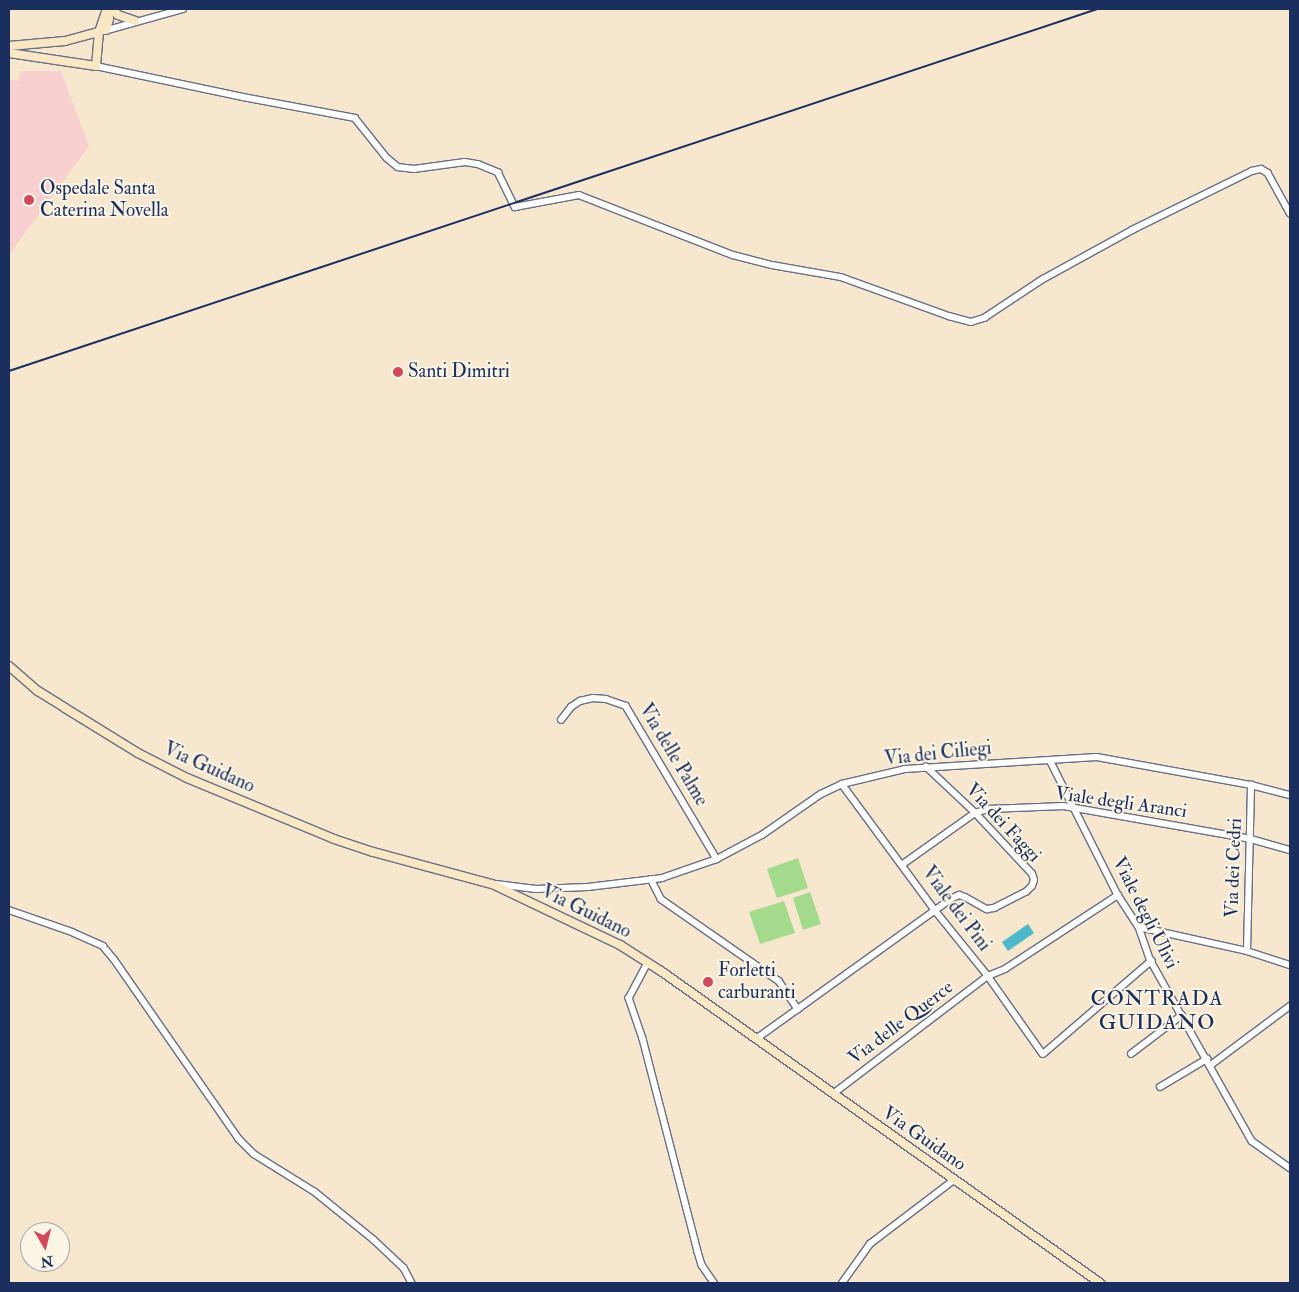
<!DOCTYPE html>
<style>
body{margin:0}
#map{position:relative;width:1299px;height:1292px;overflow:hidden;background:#f7e7cf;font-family:"IM FELL Double Pica",serif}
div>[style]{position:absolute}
.built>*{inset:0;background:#f7d0cf}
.green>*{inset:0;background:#a3da8b}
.water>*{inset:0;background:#4fb9cc}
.roads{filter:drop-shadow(1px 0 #686f86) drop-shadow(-1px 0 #686f86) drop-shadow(0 1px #686f86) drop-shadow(0 -1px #686f86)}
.minor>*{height:5.5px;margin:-2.75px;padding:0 2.75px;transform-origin:2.75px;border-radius:2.75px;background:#fff}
.secondary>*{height:8px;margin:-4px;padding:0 4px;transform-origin:4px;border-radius:4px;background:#fae7c3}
.rail>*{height:2px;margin:-1px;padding:0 1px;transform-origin:1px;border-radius:1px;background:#1b2f5e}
.dots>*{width:14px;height:14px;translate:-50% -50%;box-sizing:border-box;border:2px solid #fcf5e5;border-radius:50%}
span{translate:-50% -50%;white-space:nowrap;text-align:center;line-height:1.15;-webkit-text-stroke:4px #fcf5e5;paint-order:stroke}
.poi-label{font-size:19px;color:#1b2f5e}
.left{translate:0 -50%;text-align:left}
.street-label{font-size:19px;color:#1b2f5e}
.quarter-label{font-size:21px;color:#1b2f5e;letter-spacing:1px}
.frame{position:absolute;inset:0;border:10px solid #1b2f5e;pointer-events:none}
.north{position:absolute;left:20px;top:1222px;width:50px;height:50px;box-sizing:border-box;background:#fcf5e5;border:1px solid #a2a6af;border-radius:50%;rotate:172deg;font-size:14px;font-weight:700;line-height:20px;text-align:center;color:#1b2f5e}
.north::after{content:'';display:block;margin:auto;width:18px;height:22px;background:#d1495b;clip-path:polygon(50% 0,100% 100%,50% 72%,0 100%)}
</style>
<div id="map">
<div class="built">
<div style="clip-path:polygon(21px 71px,61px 71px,89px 146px,9px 255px,9px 80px,18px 81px)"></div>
</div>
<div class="green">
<div style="clip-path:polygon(798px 858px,808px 888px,777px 898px,767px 869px)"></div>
<div style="clip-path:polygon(810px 892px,821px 924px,803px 930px,793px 898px)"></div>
<div style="clip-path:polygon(784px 901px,795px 933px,760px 944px,749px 912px)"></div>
</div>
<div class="water">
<div style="clip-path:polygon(1028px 924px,1034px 933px,1008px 951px,1002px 942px)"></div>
</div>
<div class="roads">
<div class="minor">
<div style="left:104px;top:31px;width:82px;rotate:-15.6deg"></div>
<div style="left:96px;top:66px;width:150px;rotate:11.9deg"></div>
<div style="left:243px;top:97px;width:114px;rotate:10.6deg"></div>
<div style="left:355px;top:118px;width:51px;rotate:51.3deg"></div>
<div style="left:387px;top:158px;width:14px;rotate:39deg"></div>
<div style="left:398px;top:167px;width:16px;rotate:7deg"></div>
<div style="left:414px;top:169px;width:51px;rotate:-7.8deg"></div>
<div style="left:465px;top:162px;width:13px;rotate:9deg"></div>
<div style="left:478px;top:164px;width:22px;rotate:22deg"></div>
<div style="left:498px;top:172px;width:39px;rotate:64deg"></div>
<div style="left:515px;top:207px;width:65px;rotate:-10.6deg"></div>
<div style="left:579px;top:195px;width:165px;rotate:21.3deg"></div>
<div style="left:733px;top:255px;width:40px;rotate:14.4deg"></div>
<div style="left:772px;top:265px;width:70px;rotate:9.9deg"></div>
<div style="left:841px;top:277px;width:115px;rotate:19.9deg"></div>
<div style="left:949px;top:316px;width:23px;rotate:15deg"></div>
<div style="left:971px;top:322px;width:14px;rotate:-17deg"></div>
<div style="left:984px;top:318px;width:71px;rotate:-33.5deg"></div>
<div style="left:1043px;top:279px;width:102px;rotate:-28.8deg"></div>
<div style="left:1132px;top:230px;width:134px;rotate:-26.2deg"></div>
<div style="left:1252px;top:171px;width:9px;rotate:-13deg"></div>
<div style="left:1261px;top:169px;width:8px;rotate:30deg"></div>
<div style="left:1268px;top:173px;width:46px;rotate:61.2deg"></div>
<div style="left:561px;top:720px;width:16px;rotate:-52deg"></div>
<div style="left:571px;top:707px;width:11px;rotate:-34deg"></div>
<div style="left:580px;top:701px;width:13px;rotate:-13deg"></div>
<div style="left:593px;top:698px;width:13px;rotate:4deg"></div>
<div style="left:606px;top:699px;width:21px;rotate:19deg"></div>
<div style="left:626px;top:706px;width:178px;rotate:59.3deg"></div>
<div style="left:1050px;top:760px;width:151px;rotate:63.3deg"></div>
<div style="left:1118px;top:895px;width:38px;rotate:57deg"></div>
<div style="left:1139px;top:927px;width:36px;rotate:71deg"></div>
<div style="left:1151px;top:961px;width:206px;rotate:60.7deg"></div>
<div style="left:1252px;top:1141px;width:47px;rotate:35.4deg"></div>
<div style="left:842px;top:784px;width:155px;rotate:53.6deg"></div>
<div style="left:934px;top:909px;width:86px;rotate:51.1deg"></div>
<div style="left:988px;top:976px;width:95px;rotate:54.8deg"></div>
<div style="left:1043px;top:1054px;width:143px;rotate:-40.7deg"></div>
<div style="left:903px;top:864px;width:88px;rotate:-35.3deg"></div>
<div style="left:975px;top:813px;width:15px;rotate:-16deg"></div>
<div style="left:989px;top:809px;width:75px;rotate:-2.3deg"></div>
<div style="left:1064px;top:806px;width:190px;rotate:10deg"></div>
<div style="left:1251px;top:839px;width:41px;rotate:15.8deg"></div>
<div style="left:651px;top:879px;width:22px;rotate:63deg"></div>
<div style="left:661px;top:899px;width:144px;rotate:34.8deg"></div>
<div style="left:779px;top:981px;width:34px;rotate:56deg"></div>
<div style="left:496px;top:884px;width:40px;rotate:7.1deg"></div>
<div style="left:536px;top:889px;width:52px;rotate:-2.2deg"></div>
<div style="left:588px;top:887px;width:75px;rotate:-6.9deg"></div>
<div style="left:662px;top:878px;width:58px;rotate:-19.1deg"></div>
<div style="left:717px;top:859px;width:51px;rotate:-28.1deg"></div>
<div style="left:762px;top:835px;width:72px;rotate:-34.8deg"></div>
<div style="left:821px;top:794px;width:23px;rotate:-25deg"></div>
<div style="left:842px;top:784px;width:65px;rotate:-13.4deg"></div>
<div style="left:905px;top:769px;width:192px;rotate:-3.6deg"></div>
<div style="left:1097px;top:757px;width:157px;rotate:10.3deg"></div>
<div style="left:1251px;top:785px;width:40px;rotate:14.4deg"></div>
<div style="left:9px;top:910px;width:67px;rotate:19.2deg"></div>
<div style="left:72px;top:932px;width:34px;rotate:24deg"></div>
<div style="left:103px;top:946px;width:17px;rotate:50deg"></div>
<div style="left:114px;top:959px;width:219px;rotate:55.2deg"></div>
<div style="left:239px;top:1139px;width:21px;rotate:45deg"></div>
<div style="left:254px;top:1154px;width:72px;rotate:31.9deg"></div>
<div style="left:315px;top:1192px;width:75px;rotate:39deg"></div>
<div style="left:373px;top:1239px;width:42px;rotate:43.1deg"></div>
<div style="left:404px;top:1268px;width:17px;rotate:62deg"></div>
<div style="left:1139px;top:927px;width:111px;rotate:12.5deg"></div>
<div style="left:1247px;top:951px;width:45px;rotate:18deg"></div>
<div style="left:1247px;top:951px;width:166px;rotate:-88.6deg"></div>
<div style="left:648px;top:963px;width:40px;rotate:118deg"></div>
<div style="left:629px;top:998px;width:43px;rotate:71.1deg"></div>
<div style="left:643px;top:1039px;width:220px;rotate:75.5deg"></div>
<div style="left:698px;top:1252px;width:14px;rotate:73deg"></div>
<div style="left:702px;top:1265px;width:22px;rotate:56deg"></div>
<div style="left:756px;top:1039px;width:241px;rotate:-35.7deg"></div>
<div style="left:952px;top:898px;width:8px;rotate:-23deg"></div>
<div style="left:959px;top:895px;width:6px;rotate:18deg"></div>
<div style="left:965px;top:897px;width:25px;rotate:29deg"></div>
<div style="left:987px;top:909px;width:7px;rotate:-8deg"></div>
<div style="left:994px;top:908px;width:36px;rotate:-27deg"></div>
<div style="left:1026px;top:892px;width:8px;rotate:-45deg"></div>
<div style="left:1032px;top:886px;width:6px;rotate:-72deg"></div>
<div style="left:1034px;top:880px;width:6px;rotate:-108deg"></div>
<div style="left:1032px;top:874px;width:83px;rotate:-133.1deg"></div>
<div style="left:975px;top:813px;width:67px;rotate:-136.8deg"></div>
<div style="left:1131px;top:1054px;width:64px;rotate:-37.4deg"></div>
<div style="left:1211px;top:1065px;width:99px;rotate:-36.8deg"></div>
<div style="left:1160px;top:1087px;width:55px;rotate:-30.8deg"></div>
<div style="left:833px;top:1094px;width:195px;rotate:-37.3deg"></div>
<div style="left:988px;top:976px;width:18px;rotate:-22deg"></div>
<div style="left:1005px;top:969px;width:135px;rotate:-33.2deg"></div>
<div style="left:842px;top:1283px;width:48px;rotate:-54.3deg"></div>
<div style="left:870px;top:1244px;width:106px;rotate:-37.3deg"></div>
</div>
<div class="secondary">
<div style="left:112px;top:9px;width:8px;rotate:45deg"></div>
<div style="left:118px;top:15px;width:18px;rotate:19deg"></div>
<div style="left:106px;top:30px;width:11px;rotate:-75deg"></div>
<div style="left:109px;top:19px;width:10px;rotate:-90deg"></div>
<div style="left:9px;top:46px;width:56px;rotate:-5.1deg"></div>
<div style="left:65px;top:41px;width:35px;rotate:-15deg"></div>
<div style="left:9px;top:53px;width:88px;rotate:8.5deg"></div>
<div style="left:96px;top:66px;width:34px;rotate:-85deg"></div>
<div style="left:99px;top:32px;width:24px;rotate:-71deg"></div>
<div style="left:9px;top:666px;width:38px;rotate:41deg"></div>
<div style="left:38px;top:691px;width:32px;rotate:32deg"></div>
<div style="left:65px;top:708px;width:86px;rotate:31.7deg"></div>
<div style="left:138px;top:753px;width:55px;rotate:27deg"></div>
<div style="left:187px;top:778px;width:159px;rotate:22.5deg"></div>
<div style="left:334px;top:839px;width:41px;rotate:18.4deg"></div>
<div style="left:373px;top:852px;width:123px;rotate:15.1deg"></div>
<div style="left:492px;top:884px;width:142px;rotate:25.5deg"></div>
<div style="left:620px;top:945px;width:49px;rotate:32.4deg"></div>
<div style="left:661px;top:971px;width:539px;rotate:35.4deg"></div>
</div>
</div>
<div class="rail">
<div style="left:9px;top:371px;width:1147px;rotate:-18.4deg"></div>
</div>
<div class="dots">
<div style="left:29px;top:200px;background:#d1495b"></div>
<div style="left:398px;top:372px;background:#d1495b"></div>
<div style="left:708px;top:982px;background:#d1495b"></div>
</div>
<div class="poi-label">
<span class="left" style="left:40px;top:200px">Ospedale Santa<br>Caterina Novella</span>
<span class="left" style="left:408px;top:372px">Santi Dimitri</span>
<span class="left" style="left:718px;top:982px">Forletti<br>carburanti</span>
</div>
<div class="street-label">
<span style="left:938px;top:754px;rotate:-6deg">Via dei Ciliegi</span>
<span style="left:673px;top:755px;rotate:59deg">Via delle Palme</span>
<span style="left:209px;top:768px;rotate:24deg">Via Guidano</span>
<span style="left:1121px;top:803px;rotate:8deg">Viale degli Aranci</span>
<span style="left:1003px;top:823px;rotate:47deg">Via dei Faggi</span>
<span style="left:1234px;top:868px;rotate:-88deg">Via dei Cedri</span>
<span style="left:956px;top:909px;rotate:53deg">Viale dei Pini</span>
<span style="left:586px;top:912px;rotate:26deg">Via Guidano</span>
<span style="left:1145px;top:913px;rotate:63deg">Viale degli Ulivi</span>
<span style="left:901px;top:1023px;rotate:-37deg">Via delle Querce</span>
<span style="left:924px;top:1139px;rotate:35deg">Via Guidano</span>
</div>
<div class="quarter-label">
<span style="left:1157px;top:1011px">CONTRADA<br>GUIDANO</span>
</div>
<div class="frame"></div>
<div class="north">N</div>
</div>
